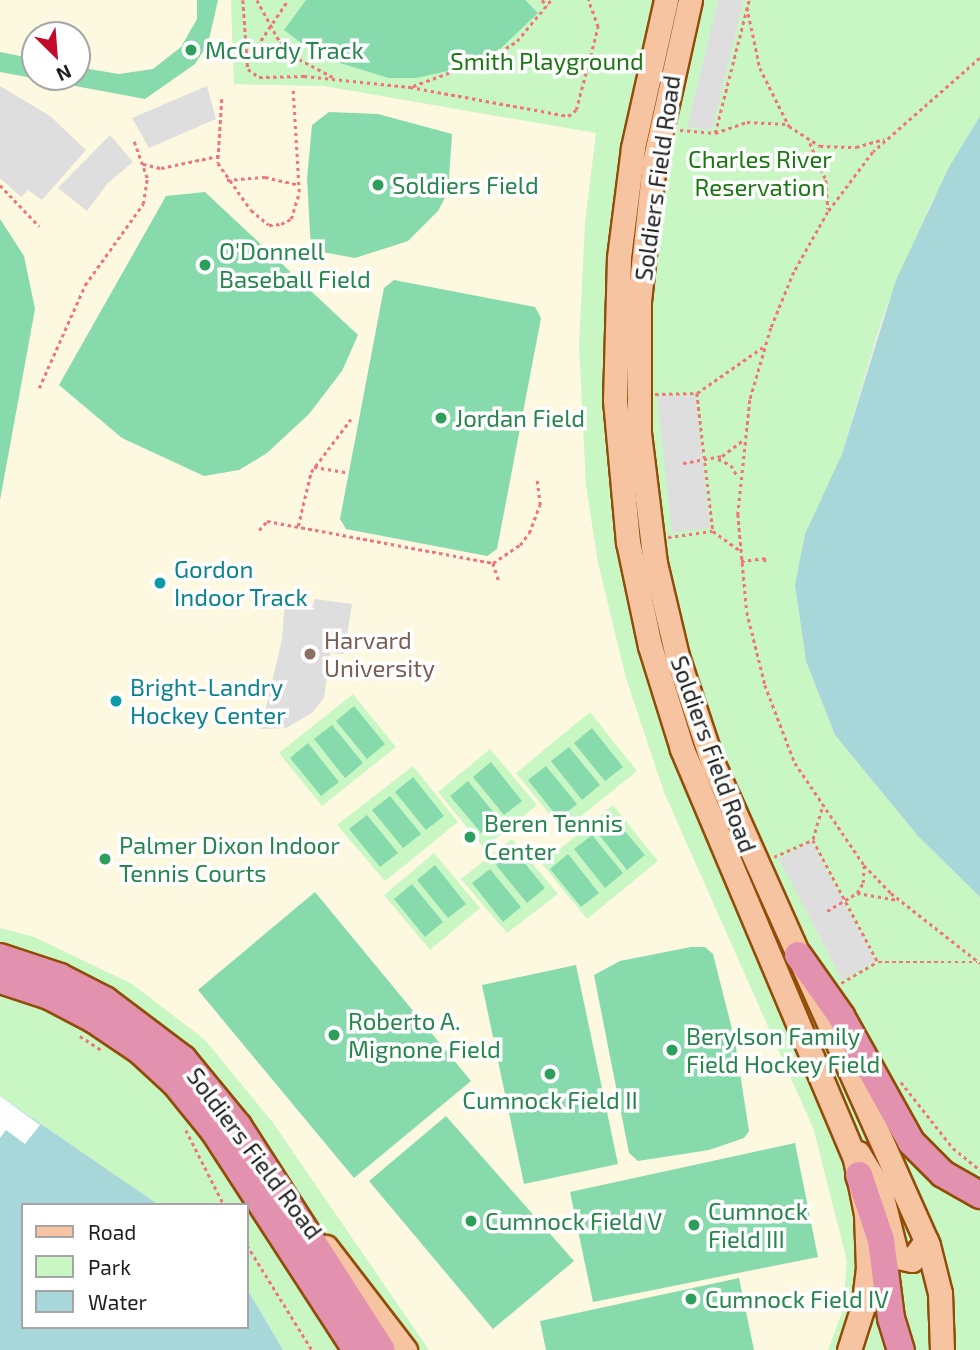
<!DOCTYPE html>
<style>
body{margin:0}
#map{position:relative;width:980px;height:1350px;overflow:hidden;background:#efeae5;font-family:"Exo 2",sans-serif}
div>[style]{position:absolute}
.education>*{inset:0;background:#fdf8e0}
.park>*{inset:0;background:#c9f7c4}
.pitch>*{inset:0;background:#87daac}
.parking>*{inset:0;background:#dedede}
.water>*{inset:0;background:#a8d7da}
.pier>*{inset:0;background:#fff}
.path>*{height:2.5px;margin-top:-1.25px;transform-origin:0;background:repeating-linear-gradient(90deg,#f3727b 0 3.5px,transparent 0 7px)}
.roads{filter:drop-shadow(2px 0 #914d08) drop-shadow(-2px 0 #914d08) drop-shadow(0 2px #914d08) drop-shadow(0 -2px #914d08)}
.primary>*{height:23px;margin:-11.5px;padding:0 11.5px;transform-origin:11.5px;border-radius:11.5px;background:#f7c4a2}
.highway>*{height:26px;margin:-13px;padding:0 13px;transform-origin:13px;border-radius:13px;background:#e291ae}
.dots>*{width:19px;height:19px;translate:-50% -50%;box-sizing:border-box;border:4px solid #fff;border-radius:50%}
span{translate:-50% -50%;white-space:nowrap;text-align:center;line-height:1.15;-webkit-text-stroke:7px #fff;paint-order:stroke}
.leisure-label{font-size:24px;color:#27864d}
.left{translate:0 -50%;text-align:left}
.park-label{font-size:24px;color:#1a7811}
.street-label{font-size:24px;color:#1e1e1e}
.culture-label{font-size:24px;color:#0d838f}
.education-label{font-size:24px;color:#785e54}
.legend{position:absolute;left:21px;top:1203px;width:228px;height:126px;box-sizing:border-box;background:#fff;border:2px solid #a5a5a5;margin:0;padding:9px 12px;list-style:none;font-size:21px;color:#1e1e1e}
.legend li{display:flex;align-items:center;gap:14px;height:35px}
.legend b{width:35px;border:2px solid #a5a5a5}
.north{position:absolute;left:21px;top:21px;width:70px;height:70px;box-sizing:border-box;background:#fff;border:2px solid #a5a5a5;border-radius:50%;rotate:155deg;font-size:19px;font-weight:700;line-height:28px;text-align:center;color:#1e1e1e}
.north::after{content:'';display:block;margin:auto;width:24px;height:32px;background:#c30a29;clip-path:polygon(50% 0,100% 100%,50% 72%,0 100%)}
</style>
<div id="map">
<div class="education">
<div style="clip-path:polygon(evenodd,0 0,231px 0,234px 84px,324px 86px,596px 133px,585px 224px,582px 401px,586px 485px,598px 562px,626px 678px,664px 792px,814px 1130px,847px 1261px,843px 1310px,828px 1350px,429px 1350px,273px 1123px,205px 1040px,132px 984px,34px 937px,0 928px,0 0,35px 35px,77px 35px,77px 77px,35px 77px,35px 35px)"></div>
</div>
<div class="park">
<div style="clip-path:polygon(231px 0,980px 0,980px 116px,930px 205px,881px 320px,842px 454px,805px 534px,795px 585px,806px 661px,835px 735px,918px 836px,980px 897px,980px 1350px,828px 1350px,843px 1310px,847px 1261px,814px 1130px,664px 792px,626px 678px,598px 562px,586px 485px,579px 346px,585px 224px,596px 133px,324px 86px,234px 84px)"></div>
<div style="clip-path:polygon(353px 694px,396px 747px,322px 806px,279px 753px)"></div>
<div style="clip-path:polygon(590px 712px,637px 771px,563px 831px,516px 773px)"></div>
<div style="clip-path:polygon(490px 749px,537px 805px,484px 848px,438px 792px)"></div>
<div style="clip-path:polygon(413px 766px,458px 822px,385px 881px,337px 825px)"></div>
<div style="clip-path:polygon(613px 805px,658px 861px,587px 919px,542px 864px)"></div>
<div style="clip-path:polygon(512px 839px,558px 894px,507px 933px,461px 879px)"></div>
<div style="clip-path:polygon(434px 853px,480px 908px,430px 950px,384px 895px)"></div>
<div style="clip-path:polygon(0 928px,34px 937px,132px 984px,205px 1040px,273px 1123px,429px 1350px,283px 1350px,247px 1289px,247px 1205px,159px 1205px,0 1096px)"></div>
</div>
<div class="pitch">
<div style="clip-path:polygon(197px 0,218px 0,208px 44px,195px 64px,145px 99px,0 72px,0 52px,35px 59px,35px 77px,77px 77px,77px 67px,119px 74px,153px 69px,181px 47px,197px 19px)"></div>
<div style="clip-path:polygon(306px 0,525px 0,538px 13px,500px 49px,462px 68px,416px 78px,389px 78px,320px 57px,284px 30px)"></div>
<div style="clip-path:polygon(329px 112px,378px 114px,452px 134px,448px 192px,438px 211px,408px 241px,355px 258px,311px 250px,307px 178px,312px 125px)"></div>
<div style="clip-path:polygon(205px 192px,358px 335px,342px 371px,309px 414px,267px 453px,239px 470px,204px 476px,122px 438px,59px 385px,166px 196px)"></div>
<div style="clip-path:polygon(0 219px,24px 256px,35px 309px,0 500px)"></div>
<div style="clip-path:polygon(394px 280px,535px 307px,541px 318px,497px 549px,487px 556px,346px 529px,340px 519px,384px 288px)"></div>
<div style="clip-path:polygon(354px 706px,385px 744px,367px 759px,336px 721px)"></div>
<div style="clip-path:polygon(332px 725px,363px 763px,345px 778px,314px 739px)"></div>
<div style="clip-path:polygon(592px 728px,623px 767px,605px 781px,574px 743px)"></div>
<div style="clip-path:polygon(308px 743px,339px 782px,321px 796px,290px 758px)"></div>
<div style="clip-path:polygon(569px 747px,600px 785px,582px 800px,551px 761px)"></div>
<div style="clip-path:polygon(491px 762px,522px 801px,504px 815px,473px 777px)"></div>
<div style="clip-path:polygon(546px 766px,577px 804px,559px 819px,528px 780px)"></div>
<div style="clip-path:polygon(413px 777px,444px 816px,426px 830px,395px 792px)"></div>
<div style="clip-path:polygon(468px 781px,499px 819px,482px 834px,450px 796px)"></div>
<div style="clip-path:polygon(390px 796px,421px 834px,403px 848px,372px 810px)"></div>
<div style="clip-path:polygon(367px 815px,398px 853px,380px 867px,349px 829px)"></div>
<div style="clip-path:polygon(613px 817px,645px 855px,627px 870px,596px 831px)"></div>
<div style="clip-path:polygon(592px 835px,623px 873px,605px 888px,574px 849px)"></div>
<div style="clip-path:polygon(514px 850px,545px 888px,527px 903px,496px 865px)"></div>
<div style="clip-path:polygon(568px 854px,599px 893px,581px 907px,550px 869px)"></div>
<div style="clip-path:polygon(435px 865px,466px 904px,448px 918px,417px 880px)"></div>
<div style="clip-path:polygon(490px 869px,521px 907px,503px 922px,472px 883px)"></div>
<div style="clip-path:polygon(412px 884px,443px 922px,425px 937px,394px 899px)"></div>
<div style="clip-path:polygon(315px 892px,471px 1081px,354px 1178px,198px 990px)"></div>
<div style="clip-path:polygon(691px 947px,705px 947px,713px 954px,735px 1041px,749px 1131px,744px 1138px,709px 1150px,638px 1161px,629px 1153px,594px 975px,620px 961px)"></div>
<div style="clip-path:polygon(576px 965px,618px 1164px,524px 1184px,482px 985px)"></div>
<div style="clip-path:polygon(446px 1116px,574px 1261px,493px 1329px,369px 1181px)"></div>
<div style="clip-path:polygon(795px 1143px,818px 1257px,593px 1302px,570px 1192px)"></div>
<div style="clip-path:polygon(739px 1278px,754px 1350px,546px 1350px,540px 1321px)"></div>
</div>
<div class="parking">
<div style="clip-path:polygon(718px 0,744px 0,712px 130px,687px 127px)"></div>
<div style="clip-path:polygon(0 86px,50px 116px,86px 150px,42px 200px,28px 190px,21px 197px,0 178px)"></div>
<div style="clip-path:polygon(207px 86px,216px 119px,149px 148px,132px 118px)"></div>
<div style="clip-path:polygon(110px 135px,133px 162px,108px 183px,87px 211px,58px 188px)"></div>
<div style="clip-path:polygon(657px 396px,695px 396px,710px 528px,672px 533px)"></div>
<div style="clip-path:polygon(315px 599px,352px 604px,344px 654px,330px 653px,324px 698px,312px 713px,286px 728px,261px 729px,282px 639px,285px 602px,312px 607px)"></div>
<div style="clip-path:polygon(811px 842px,875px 961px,842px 980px,779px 859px)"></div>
</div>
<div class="water">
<div style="clip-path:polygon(980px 116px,980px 897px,918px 836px,835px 735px,806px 661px,795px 585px,805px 534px,842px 454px,896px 280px,949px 167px)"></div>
<div style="clip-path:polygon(0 1096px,159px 1205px,23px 1205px,23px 1327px,247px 1327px,247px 1289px,283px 1350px,0 1350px)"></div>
</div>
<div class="pier">
<div style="clip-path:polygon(0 1096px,40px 1125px,25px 1144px,6px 1130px,0 1138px)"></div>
</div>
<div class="path">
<div style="left:243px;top:0;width:69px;rotate:85.9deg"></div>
<div style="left:248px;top:69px;width:14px;rotate:36deg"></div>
<div style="left:259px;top:77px;width:45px;rotate:-1.3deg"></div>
<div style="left:304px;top:76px;width:107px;rotate:5.9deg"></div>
<div style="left:410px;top:87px;width:161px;rotate:10.4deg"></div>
<div style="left:568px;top:116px;width:10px;rotate:-37deg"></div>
<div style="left:576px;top:110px;width:86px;rotate:-75.2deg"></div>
<div style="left:598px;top:27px;width:29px;rotate:-110deg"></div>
<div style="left:257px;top:0;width:48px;rotate:61.3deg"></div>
<div style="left:280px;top:42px;width:25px;rotate:42deg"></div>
<div style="left:299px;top:59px;width:38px;rotate:28deg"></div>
<div style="left:542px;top:0;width:8px;rotate:45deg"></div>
<div style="left:747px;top:7px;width:62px;rotate:78deg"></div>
<div style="left:760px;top:68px;width:65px;rotate:63.4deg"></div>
<div style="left:789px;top:126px;width:37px;rotate:33deg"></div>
<div style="left:820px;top:146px;width:36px;rotate:2deg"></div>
<div style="left:856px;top:147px;width:29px;rotate:-16deg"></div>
<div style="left:249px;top:58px;width:70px;rotate:-56.1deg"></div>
<div style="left:980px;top:58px;width:142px;rotate:138.7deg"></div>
<div style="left:873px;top:152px;width:75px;rotate:126.9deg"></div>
<div style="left:828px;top:212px;width:69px;rotate:119.5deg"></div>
<div style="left:794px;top:272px;width:61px;rotate:112.3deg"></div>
<div style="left:771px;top:328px;width:75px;rotate:106.3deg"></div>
<div style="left:750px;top:400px;width:115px;rotate:96deg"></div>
<div style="left:738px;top:514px;width:98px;rotate:84.8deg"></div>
<div style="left:747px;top:612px;width:75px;rotate:76.1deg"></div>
<div style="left:765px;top:685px;width:84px;rotate:69deg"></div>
<div style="left:795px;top:763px;width:123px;rotate:55.9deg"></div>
<div style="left:864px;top:865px;width:39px;rotate:46deg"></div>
<div style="left:891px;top:893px;width:113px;rotate:38.2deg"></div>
<div style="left:413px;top:86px;width:86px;rotate:-20.3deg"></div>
<div style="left:494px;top:56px;width:27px;rotate:-33deg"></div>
<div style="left:517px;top:41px;width:53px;rotate:-50.3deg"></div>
<div style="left:222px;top:99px;width:64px;rotate:93.6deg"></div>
<div style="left:218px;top:163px;width:57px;rotate:54.9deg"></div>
<div style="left:251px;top:210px;width:23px;rotate:40deg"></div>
<div style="left:269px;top:225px;width:12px;rotate:-5deg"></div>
<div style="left:281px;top:224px;width:11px;rotate:-27deg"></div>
<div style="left:291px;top:219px;width:28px;rotate:-73deg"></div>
<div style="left:299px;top:192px;width:102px;rotate:-93.4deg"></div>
<div style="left:680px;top:130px;width:35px;rotate:5deg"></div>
<div style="left:715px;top:133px;width:34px;rotate:-19deg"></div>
<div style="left:747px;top:122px;width:39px;rotate:3deg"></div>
<div style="left:715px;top:133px;width:137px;rotate:-75.7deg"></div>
<div style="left:810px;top:143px;width:40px;rotate:66.6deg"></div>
<div style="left:826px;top:180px;width:29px;rotate:86deg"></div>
<div style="left:143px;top:164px;width:18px;rotate:13deg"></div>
<div style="left:161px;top:168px;width:58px;rotate:-11.9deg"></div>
<div style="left:227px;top:180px;width:38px;rotate:-5deg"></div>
<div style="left:265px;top:177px;width:35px;rotate:13deg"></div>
<div style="left:0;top:185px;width:57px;rotate:46.4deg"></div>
<div style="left:39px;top:388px;width:113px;rotate:-65.9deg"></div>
<div style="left:85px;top:285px;width:100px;rotate:-54.4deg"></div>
<div style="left:143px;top:204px;width:26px;rotate:-81deg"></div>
<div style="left:147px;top:178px;width:41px;rotate:-109.7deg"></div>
<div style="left:697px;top:393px;width:139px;rotate:83.4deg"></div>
<div style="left:655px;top:394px;width:42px;rotate:-1.4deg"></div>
<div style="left:697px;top:393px;width:80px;rotate:-34.9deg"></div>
<div style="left:718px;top:459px;width:14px;rotate:25deg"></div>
<div style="left:731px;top:465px;width:14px;rotate:60deg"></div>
<div style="left:683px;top:463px;width:40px;rotate:-10deg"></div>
<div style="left:722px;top:456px;width:26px;rotate:-37deg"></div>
<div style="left:314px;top:467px;width:33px;rotate:9deg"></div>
<div style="left:298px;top:526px;width:56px;rotate:-76.5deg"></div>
<div style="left:311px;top:472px;width:66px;rotate:-53deg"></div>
<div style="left:259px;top:530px;width:12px;rotate:-48deg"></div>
<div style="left:267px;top:521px;width:230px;rotate:10.5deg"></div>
<div style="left:493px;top:563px;width:32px;rotate:-34deg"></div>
<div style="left:520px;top:545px;width:15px;rotate:-53deg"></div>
<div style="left:529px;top:533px;width:30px;rotate:-69deg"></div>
<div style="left:540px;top:505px;width:25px;rotate:-97deg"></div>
<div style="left:668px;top:537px;width:45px;rotate:-7.6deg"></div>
<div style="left:713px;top:531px;width:32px;rotate:36deg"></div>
<div style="left:741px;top:561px;width:24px;rotate:-7deg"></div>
<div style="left:765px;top:558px;width:4px;rotate:90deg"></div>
<div style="left:493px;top:563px;width:20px;rotate:72deg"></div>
<div style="left:822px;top:809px;width:32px;rotate:106deg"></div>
<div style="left:813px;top:840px;width:138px;rotate:62deg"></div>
<div style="left:878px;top:962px;width:99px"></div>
<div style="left:774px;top:857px;width:42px;rotate:-24.1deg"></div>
<div style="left:857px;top:893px;width:42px;rotate:9.7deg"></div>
<div style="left:827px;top:911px;width:35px;rotate:-31deg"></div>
<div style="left:857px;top:893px;width:12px;rotate:-59deg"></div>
<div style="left:863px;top:883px;width:18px;rotate:-87deg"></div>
<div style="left:841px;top:983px;width:42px;rotate:-30.3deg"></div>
<div style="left:80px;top:1036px;width:27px;rotate:33deg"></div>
<div style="left:901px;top:1082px;width:84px;rotate:51.8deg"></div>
<div style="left:953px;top:1148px;width:35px;rotate:39deg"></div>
<div style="left:186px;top:1130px;width:84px;rotate:63.1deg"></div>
<div style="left:247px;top:1245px;width:123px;rotate:58.2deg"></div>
</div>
<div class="roads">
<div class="primary">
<div style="left:666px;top:0;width:152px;rotate:102.6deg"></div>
<div style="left:633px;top:148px;width:111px;rotate:97.3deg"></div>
<div style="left:619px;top:258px;width:142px;rotate:91.6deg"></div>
<div style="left:615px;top:400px;width:143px;rotate:84.8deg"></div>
<div style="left:628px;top:542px;width:106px;rotate:78.1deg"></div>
<div style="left:650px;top:646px;width:108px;rotate:72.7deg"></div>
<div style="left:682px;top:749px;width:445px;rotate:67.1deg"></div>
<div style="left:855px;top:1159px;width:56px;rotate:78.7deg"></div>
<div style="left:866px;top:1214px;width:54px;rotate:87.9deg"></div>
<div style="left:868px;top:1268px;width:35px;rotate:97deg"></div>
<div style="left:864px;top:1303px;width:49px;rotate:107.7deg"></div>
<div style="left:690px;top:0;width:167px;rotate:102.5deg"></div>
<div style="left:654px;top:163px;width:140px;rotate:96.2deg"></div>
<div style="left:639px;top:302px;width:131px;rotate:90deg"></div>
<div style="left:639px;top:433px;width:131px;rotate:83deg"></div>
<div style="left:655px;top:563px;width:96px;rotate:76.7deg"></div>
<div style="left:677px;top:656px;width:114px;rotate:71.6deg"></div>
<div style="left:713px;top:764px;width:527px;rotate:65.92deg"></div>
<div style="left:928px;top:1245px;width:49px;rotate:76deg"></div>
<div style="left:940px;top:1293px;width:57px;rotate:88deg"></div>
<div style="left:858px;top:1153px;width:42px;rotate:58.6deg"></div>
<div style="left:880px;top:1189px;width:70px;rotate:76deg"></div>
<div style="left:897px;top:1257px;width:15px;rotate:11deg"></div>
<div style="left:912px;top:1260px;width:24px;rotate:-54deg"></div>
<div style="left:326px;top:1247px;width:130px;rotate:52.5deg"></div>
</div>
<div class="highway">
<div style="left:798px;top:955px;width:75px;rotate:54.8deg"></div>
<div style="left:841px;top:1016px;width:144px;rotate:60.9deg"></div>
<div style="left:911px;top:1142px;width:45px;rotate:45deg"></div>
<div style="left:943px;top:1174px;width:43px;rotate:29.6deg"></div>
<div style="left:0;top:957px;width:63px;rotate:18.4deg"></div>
<div style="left:60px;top:977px;width:51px;rotate:27.1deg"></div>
<div style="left:105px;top:1000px;width:98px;rotate:37.1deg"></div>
<div style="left:183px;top:1059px;width:87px;rotate:50.6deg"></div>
<div style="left:238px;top:1126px;width:266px;rotate:57.3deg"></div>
<div style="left:0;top:980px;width:52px;rotate:18.1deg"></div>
<div style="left:49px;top:996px;width:50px;rotate:27.6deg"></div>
<div style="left:93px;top:1019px;width:55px;rotate:34deg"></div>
<div style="left:139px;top:1050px;width:49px;rotate:42.5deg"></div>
<div style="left:175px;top:1083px;width:62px;rotate:50.9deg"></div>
<div style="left:214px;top:1131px;width:261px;rotate:57deg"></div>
<div style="left:859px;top:1175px;width:69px;rotate:71.3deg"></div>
<div style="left:881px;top:1240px;width:79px;rotate:82.7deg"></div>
<div style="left:891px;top:1318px;width:34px;rotate:73deg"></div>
</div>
</div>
<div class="dots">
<div style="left:191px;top:50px;background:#2e9e5b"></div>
<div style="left:378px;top:185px;background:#2e9e5b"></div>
<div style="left:205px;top:265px;background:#2e9e5b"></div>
<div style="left:441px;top:418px;background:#2e9e5b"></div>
<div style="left:160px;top:583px;background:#0f9aa8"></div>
<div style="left:310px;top:654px;background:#8d6e63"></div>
<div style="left:116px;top:701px;background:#0f9aa8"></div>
<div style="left:470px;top:837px;background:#2e9e5b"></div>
<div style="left:105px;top:859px;background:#2e9e5b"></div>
<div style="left:334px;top:1035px;background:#2e9e5b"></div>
<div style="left:672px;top:1050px;background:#2e9e5b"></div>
<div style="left:550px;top:1074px;background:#2e9e5b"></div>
<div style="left:471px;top:1221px;background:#2e9e5b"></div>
<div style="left:694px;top:1225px;background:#2e9e5b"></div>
<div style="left:691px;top:1299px;background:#2e9e5b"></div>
</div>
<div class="leisure-label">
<span class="left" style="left:205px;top:50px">McCurdy Track</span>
<span class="left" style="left:392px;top:185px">Soldiers Field</span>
<span class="left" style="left:219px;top:265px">O'Donnell<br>Baseball Field</span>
<span class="left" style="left:455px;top:418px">Jordan Field</span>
<span class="left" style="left:484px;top:837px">Beren Tennis<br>Center</span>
<span class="left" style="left:119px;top:859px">Palmer Dixon Indoor<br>Tennis Courts</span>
<span class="left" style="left:348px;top:1035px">Roberto A.<br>Mignone Field</span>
<span class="left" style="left:686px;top:1050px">Berylson Family<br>Field Hockey Field</span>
<span style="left:550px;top:1100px">Cumnock Field II</span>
<span class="left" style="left:708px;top:1225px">Cumnock<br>Field III</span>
<span class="left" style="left:485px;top:1221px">Cumnock Field V</span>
<span class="left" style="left:705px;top:1299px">Cumnock Field IV</span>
</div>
<div class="park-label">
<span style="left:547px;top:61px">Smith Playground</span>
<span style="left:760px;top:173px">Charles River<br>Reservation</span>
</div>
<div class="street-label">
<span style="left:657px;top:178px;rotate:-82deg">Soldiers Field Road</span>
<span style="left:714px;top:754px;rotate:70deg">Soldiers Field Road</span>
<span style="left:255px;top:1153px;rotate:53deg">Soldiers Field Road</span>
</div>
<div class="culture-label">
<span class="left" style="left:174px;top:583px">Gordon<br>Indoor Track</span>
<span class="left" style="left:130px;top:701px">Bright-Landry<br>Hockey Center</span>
</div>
<div class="education-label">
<span class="left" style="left:324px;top:654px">Harvard<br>University</span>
</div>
<ul class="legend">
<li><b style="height:9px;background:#f7c4a2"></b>Road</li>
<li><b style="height:19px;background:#c9f7c4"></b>Park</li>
<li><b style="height:19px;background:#a8d7da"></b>Water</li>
</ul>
<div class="north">N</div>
</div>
